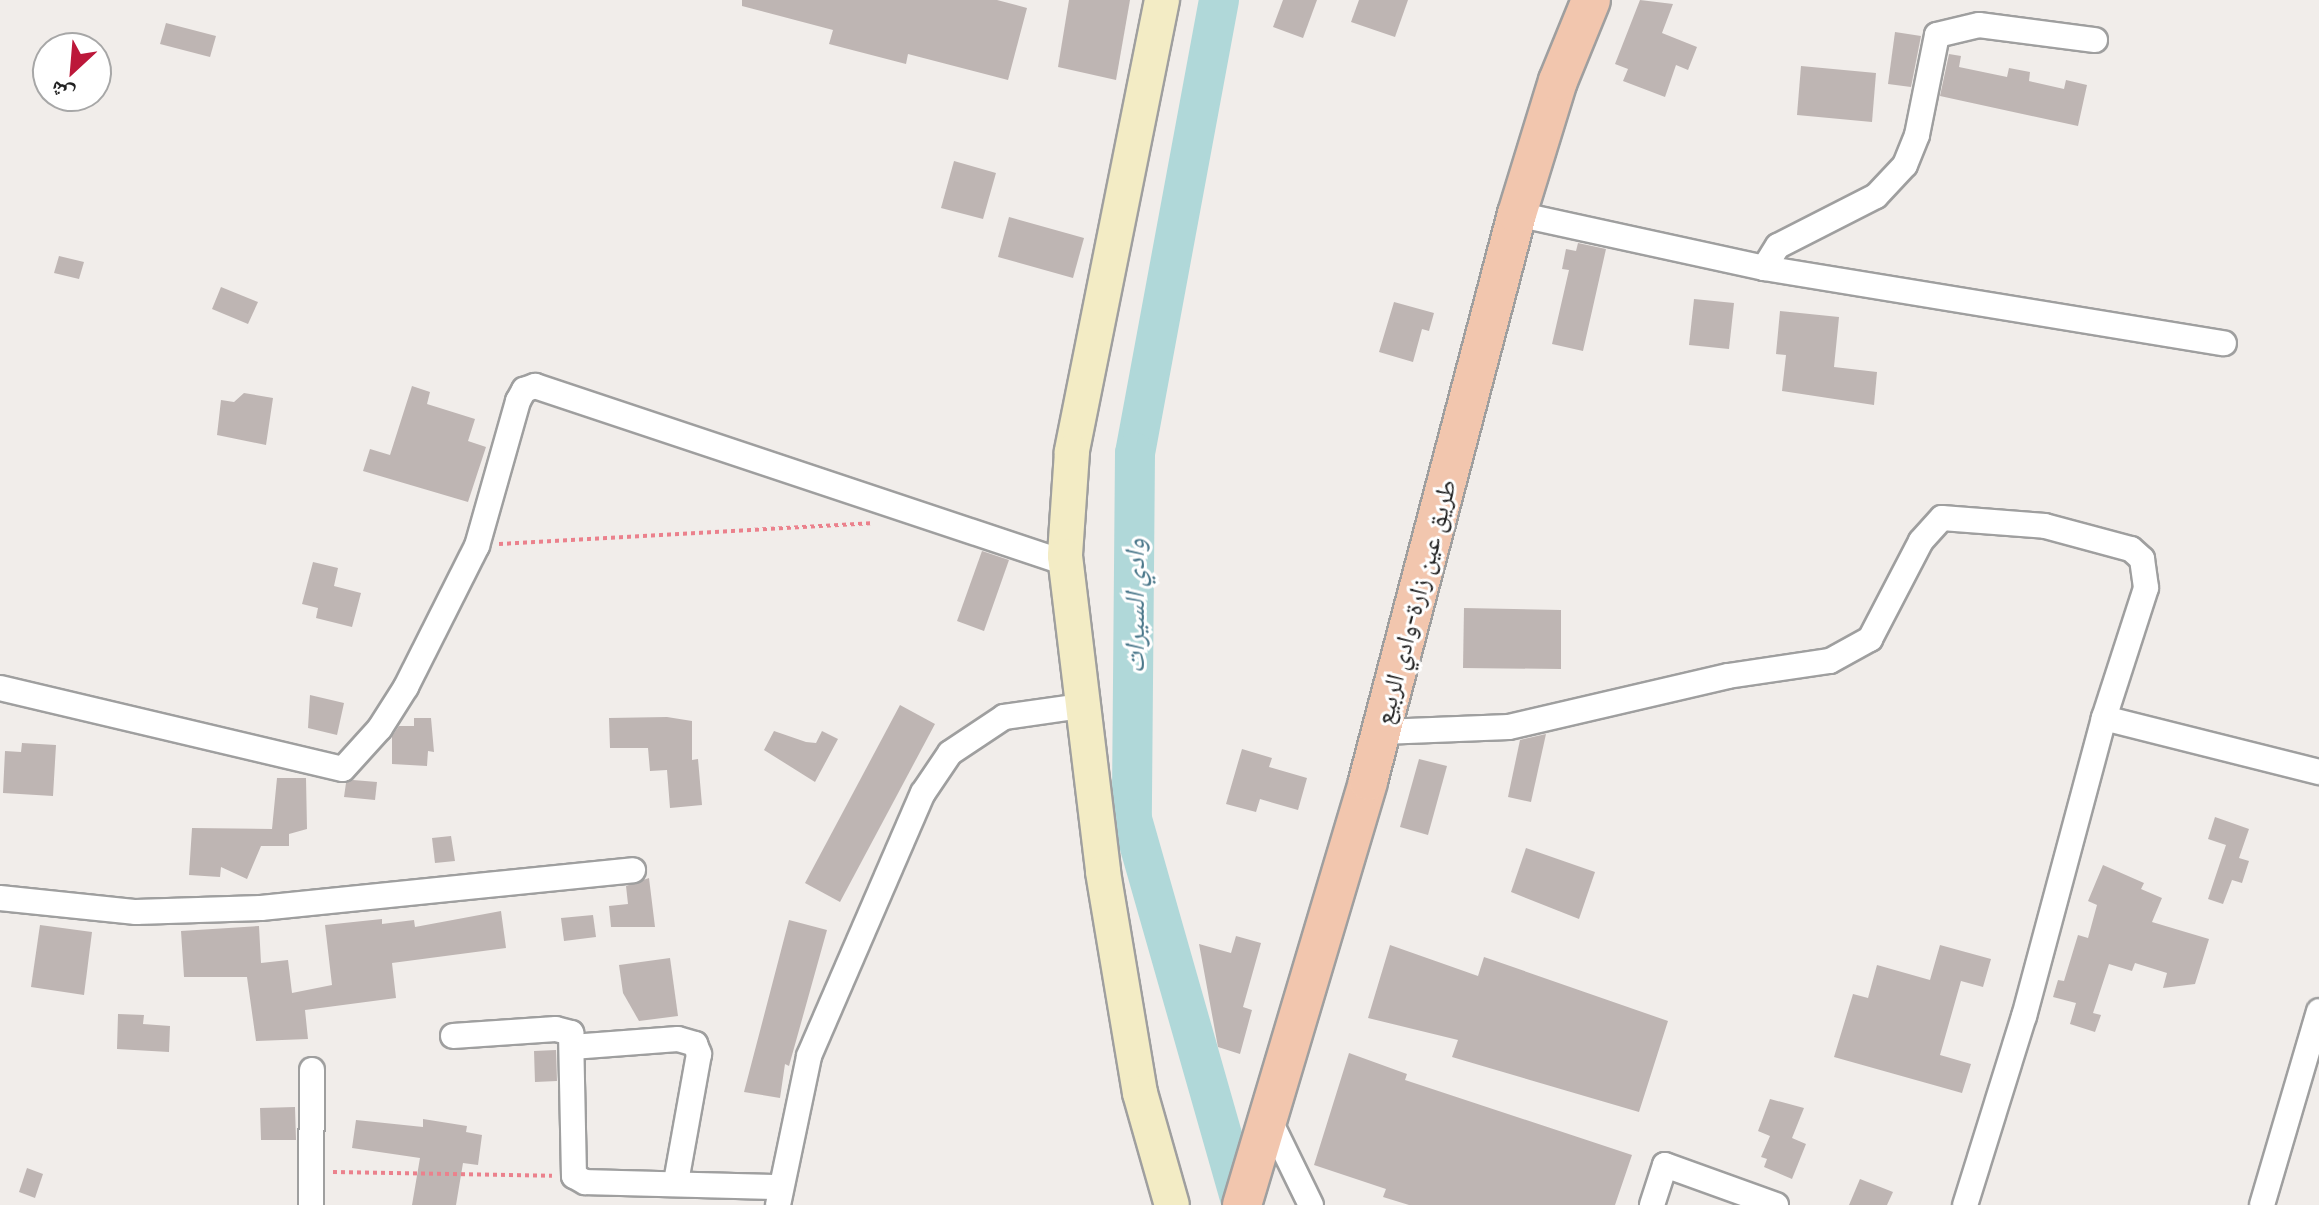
<!DOCTYPE html>
<meta charset="utf-8">
<style>
body{margin:0}
#map{position:relative;width:2319px;height:1205px;overflow:hidden;background:#f1edea;font-family:Cabin,"Noto Naskh Arabic",sans-serif}
div>[style]{position:absolute}
.river>*{height:40px;margin:-20px;padding:0 20px;transform-origin:20px;border-radius:20px;background:#b0d8d9}
.building>*{inset:0;background:#beb5b3}
.path>*{height:4px;margin-top:-2px;transform-origin:0;background:repeating-linear-gradient(90deg,#eb818c 0 4px,transparent 0 8px)}
.roads{filter:drop-shadow(2px 0 #9f9f9f) drop-shadow(-2px 0 #9f9f9f) drop-shadow(0 2px #9f9f9f) drop-shadow(0 -2px #9f9f9f)}
.street>*{height:24px;margin:-12px;padding:0 12px;transform-origin:12px;border-radius:12px;background:#fff}
.secondary>*{height:34px;margin:-17px;padding:0 17px;transform-origin:17px;border-radius:17px;background:#f3ecc5}
.primary>*{height:38px;margin:-19px;padding:0 19px;transform-origin:19px;border-radius:19px;background:#f2c6ae}
span{translate:-50% -50%;white-space:nowrap;text-align:center;line-height:1.15;-webkit-text-stroke:6px #fff;paint-order:stroke}
.street-label{font-size:26px;color:#222}
.water-label{font-size:28px;color:#4a778a;font-style:italic}
.north{position:absolute;left:32px;top:32px;width:80px;height:80px;box-sizing:border-box;background:#fff;border:2px solid #a7a7a7;border-radius:50%;rotate:206deg;font-size:22px;font-weight:700;line-height:32px;text-align:center;color:#222}
.north::after{content:'';display:block;margin:auto;width:28px;height:36px;background:#bc183a;clip-path:polygon(50% 0,100% 100%,50% 72%,0 100%)}
</style>
<div id="map">
<div class="river">
<div style="left:1219px;top:0;width:461px;rotate:100.5deg"></div>
<div style="left:1135px;top:453px;width:366px;rotate:90.5deg"></div>
<div style="left:1132px;top:819px;width:401px;rotate:74.1deg"></div>
</div>
<div class="building">
<div style="clip-path:polygon(742px 0,997px 0,1027px 8px,1008px 80px,908px 54px,906px 64px,829px 44px,833px 30px,742px 6px)"></div>
<div style="clip-path:polygon(1069px 0,1130px 0,1116px 80px,1058px 67px)"></div>
<div style="clip-path:polygon(1283px 0,1317px 0,1303px 38px,1273px 27px)"></div>
<div style="clip-path:polygon(1359px 0,1408px 0,1395px 37px,1351px 22px)"></div>
<div style="clip-path:polygon(1640px 0,1673px 4px,1662px 33px,1697px 47px,1688px 70px,1676px 65px,1665px 97px,1623px 81px,1628px 69px,1615px 64px)"></div>
<div style="clip-path:polygon(166px 23px,216px 36px,210px 57px,160px 44px)"></div>
<div style="clip-path:polygon(1895px 32px,1921px 36px,1911px 87px,1888px 84px)"></div>
<div style="clip-path:polygon(1949px 54px,1961px 56px,1959px 67px,2007px 77px,2009px 68px,2030px 72px,2029px 81px,2064px 89px,2066px 80px,2087px 85px,2078px 126px,1940px 96px)"></div>
<div style="clip-path:polygon(1801px 66px,1876px 73px,1872px 122px,1797px 115px)"></div>
<div style="clip-path:polygon(954px 161px,996px 173px,983px 219px,941px 208px)"></div>
<div style="clip-path:polygon(1009px 217px,1084px 238px,1073px 278px,998px 257px)"></div>
<div style="clip-path:polygon(1578px 243px,1606px 249px,1583px 351px,1552px 344px,1569px 270px,1562px 269px,1566px 249px,1576px 251px)"></div>
<div style="clip-path:polygon(59px 256px,84px 262px,79px 279px,54px 273px)"></div>
<div style="clip-path:polygon(221px 287px,258px 302px,248px 324px,212px 309px)"></div>
<div style="clip-path:polygon(1694px 299px,1734px 303px,1729px 349px,1689px 345px)"></div>
<div style="clip-path:polygon(1394px 302px,1434px 313px,1429px 331px,1422px 329px,1413px 362px,1379px 352px)"></div>
<div style="clip-path:polygon(1780px 311px,1839px 317px,1834px 367px,1877px 372px,1874px 405px,1782px 391px,1786px 355px,1776px 354px)"></div>
<div style="clip-path:polygon(412px 386px,430px 392px,427px 404px,475px 419px,468px 441px,486px 447px,468px 502px,363px 471px,370px 449px,390px 455px)"></div>
<div style="clip-path:polygon(244px 393px,273px 398px,266px 445px,217px 435px,221px 400px,234px 402px)"></div>
<div style="clip-path:polygon(982px 551px,1009px 560px,984px 631px,957px 621px)"></div>
<div style="clip-path:polygon(313px 562px,338px 568px,334px 586px,361px 593px,352px 627px,316px 618px,318px 608px,302px 604px)"></div>
<div style="clip-path:polygon(1464px 608px,1561px 610px,1561px 669px,1463px 668px)"></div>
<div style="clip-path:polygon(310px 695px,344px 703px,337px 735px,308px 728px)"></div>
<div style="clip-path:polygon(900px 705px,935px 724px,840px 902px,805px 883px)"></div>
<div style="clip-path:polygon(667px 717px,692px 721px,692px 760px,698px 759px,702px 805px,670px 808px,667px 770px,650px 771px,648px 748px,610px 748px,609px 718px)"></div>
<div style="clip-path:polygon(414px 718px,431px 718px,434px 752px,428px 751px,427px 766px,392px 764px,392px 736px,399px 726px,414px 726px)"></div>
<div style="clip-path:polygon(774px 731px,806px 742px,816px 743px,822px 731px,838px 739px,815px 782px,764px 750px)"></div>
<div style="clip-path:polygon(1546px 734px,1531px 802px,1508px 797px,1520px 740px)"></div>
<div style="clip-path:polygon(22px 743px,56px 745px,53px 796px,3px 793px,5px 751px,21px 752px)"></div>
<div style="clip-path:polygon(1242px 749px,1272px 758px,1269px 767px,1307px 778px,1298px 810px,1260px 799px,1256px 812px,1226px 804px)"></div>
<div style="clip-path:polygon(1419px 759px,1447px 766px,1428px 835px,1400px 827px)"></div>
<div style="clip-path:polygon(277px 778px,306px 778px,307px 829px,289px 834px,289px 846px,261px 846px,247px 879px,221px 867px,220px 877px,189px 875px,192px 828px,272px 829px)"></div>
<div style="clip-path:polygon(353px 780px,377px 782px,375px 800px,344px 797px,346px 783px)"></div>
<div style="clip-path:polygon(2215px 817px,2249px 829px,2239px 858px,2249px 861px,2242px 883px,2232px 880px,2223px 904px,2208px 899px,2226px 845px,2208px 839px)"></div>
<div style="clip-path:polygon(451px 836px,455px 861px,435px 863px,432px 838px)"></div>
<div style="clip-path:polygon(1526px 848px,1595px 872px,1579px 919px,1511px 892px)"></div>
<div style="clip-path:polygon(2103px 865px,2144px 883px,2141px 889px,2162px 898px,2152px 922px,2209px 939px,2195px 984px,2163px 988px,2167px 973px,2135px 963px,2132px 971px,2109px 964px,2093px 1013px,2101px 1015px,2095px 1032px,2070px 1024px,2076px 1003px,2053px 997px,2058px 980px,2064px 981px,2078px 935px,2088px 938px,2097px 905px,2088px 901px)"></div>
<div style="clip-path:polygon(649px 878px,655px 927px,611px 927px,609px 906px,628px 904px,626px 886px)"></div>
<div style="clip-path:polygon(501px 911px,506px 948px,392px 963px,396px 998px,305px 1010px,308px 1039px,256px 1041px,247px 977px,184px 977px,181px 931px,259px 926px,261px 963px,288px 960px,292px 993px,332px 985px,325px 925px,382px 919px,382px 924px,414px 920px,415px 927px)"></div>
<div style="clip-path:polygon(593px 915px,596px 937px,564px 941px,561px 918px)"></div>
<div style="clip-path:polygon(789px 920px,827px 930px,789px 1066px,785px 1064px,780px 1098px,744px 1092px)"></div>
<div style="clip-path:polygon(40px 925px,92px 932px,84px 995px,31px 987px)"></div>
<div style="clip-path:polygon(1236px 936px,1261px 943px,1243px 1007px,1252px 1010px,1240px 1054px,1218px 1047px,1199px 944px,1231px 953px)"></div>
<div style="clip-path:polygon(1390px 945px,1478px 976px,1484px 957px,1668px 1021px,1639px 1112px,1452px 1057px,1458px 1040px,1368px 1018px)"></div>
<div style="clip-path:polygon(1940px 945px,1991px 959px,1983px 987px,1961px 981px,1940px 1055px,1971px 1064px,1962px 1093px,1834px 1057px,1853px 994px,1868px 998px,1877px 965px,1930px 980px)"></div>
<div style="clip-path:polygon(670px 958px,678px 1016px,639px 1021px,623px 993px,619px 965px)"></div>
<div style="clip-path:polygon(118px 1014px,144px 1015px,143px 1024px,170px 1026px,169px 1052px,117px 1049px)"></div>
<div style="clip-path:polygon(556px 1050px,557px 1081px,535px 1082px,534px 1051px)"></div>
<div style="clip-path:polygon(1349px 1053px,1407px 1074px,1405px 1080px,1632px 1155px,1615px 1205px,1409px 1205px,1383px 1197px,1386px 1189px,1314px 1165px)"></div>
<div style="clip-path:polygon(1770px 1099px,1804px 1108px,1792px 1138px,1806px 1144px,1792px 1179px,1764px 1167px,1767px 1159px,1761px 1157px,1770px 1136px,1758px 1131px)"></div>
<div style="clip-path:polygon(295px 1107px,296px 1140px,261px 1140px,260px 1108px)"></div>
<div style="clip-path:polygon(423px 1119px,467px 1126px,466px 1132px,482px 1135px,478px 1165px,463px 1163px,456px 1205px,412px 1205px,420px 1158px,352px 1148px,356px 1120px,423px 1127px)"></div>
<div style="clip-path:polygon(27px 1168px,43px 1174px,35px 1198px,19px 1192px)"></div>
<div style="clip-path:polygon(1860px 1179px,1893px 1192px,1887px 1205px,1849px 1205px)"></div>
</div>
<div class="path">
<div style="left:499px;top:544px;width:372px;rotate:-3.2deg"></div>
<div style="left:333px;top:1172px;width:219px;rotate:1deg"></div>
</div>
<div class="roads">
<div class="street">
<div style="left:1517px;top:214px;width:253px;rotate:12.3deg"></div>
<div style="left:1764px;top:268px;width:466px;rotate:9.3deg"></div>
<div style="left:1764px;top:268px;width:26px;rotate:-58deg"></div>
<div style="left:1778px;top:246px;width:110px;rotate:-27deg"></div>
<div style="left:1876px;top:196px;width:42px;rotate:-46.9deg"></div>
<div style="left:1905px;top:165px;width:32px;rotate:-68deg"></div>
<div style="left:1917px;top:135px;width:102px;rotate:-78.7deg"></div>
<div style="left:1937px;top:35px;width:43px;rotate:-13.4deg"></div>
<div style="left:1979px;top:25px;width:117px;rotate:7.4deg"></div>
<div style="left:0;top:688px;width:352px;rotate:13.3deg"></div>
<div style="left:343px;top:769px;width:55px;rotate:-47.9deg"></div>
<div style="left:380px;top:728px;width:49px;rotate:-57.6deg"></div>
<div style="left:406px;top:687px;width:158px;rotate:-63.3deg"></div>
<div style="left:477px;top:546px;width:151px;rotate:-74.2deg"></div>
<div style="left:518px;top:401px;width:13px;rotate:-61deg"></div>
<div style="left:524px;top:390px;width:12px;rotate:-20deg"></div>
<div style="left:535px;top:386px;width:560px;rotate:18.43deg"></div>
<div style="left:2104px;top:718px;width:222px;rotate:14.1deg"></div>
<div style="left:1382px;top:732px;width:127px;rotate:-2.3deg"></div>
<div style="left:1509px;top:727px;width:225px;rotate:-13.1deg"></div>
<div style="left:1728px;top:676px;width:103px;rotate:-8.4deg"></div>
<div style="left:1830px;top:661px;width:46px;rotate:-28.8deg"></div>
<div style="left:1870px;top:639px;width:110px;rotate:-62.5deg"></div>
<div style="left:1921px;top:541px;width:31px;rotate:-48deg"></div>
<div style="left:1942px;top:518px;width:103px;rotate:4.4deg"></div>
<div style="left:2045px;top:526px;width:89px;rotate:15deg"></div>
<div style="left:2131px;top:549px;width:15px;rotate:42deg"></div>
<div style="left:2142px;top:559px;width:29px;rotate:82deg"></div>
<div style="left:2146px;top:588px;width:137px;rotate:107.9deg"></div>
<div style="left:2104px;top:718px;width:309px;rotate:105deg"></div>
<div style="left:2024px;top:1016px;width:198px;rotate:107.3deg"></div>
<div style="left:0;top:898px;width:137px;rotate:5.9deg"></div>
<div style="left:136px;top:912px;width:125px;rotate:-1.8deg"></div>
<div style="left:261px;top:908px;width:374px;rotate:-5.8deg"></div>
<div style="left:453px;top:1036px;width:103px;rotate:-3.9deg"></div>
<div style="left:556px;top:1029px;width:16px;rotate:15deg"></div>
<div style="left:571px;top:1033px;width:143px;rotate:88.8deg"></div>
<div style="left:574px;top:1176px;width:13px;rotate:29deg"></div>
<div style="left:585px;top:1182px;width:196px;rotate:1.5deg"></div>
<div style="left:572px;top:1047px;width:106px;rotate:-4.3deg"></div>
<div style="left:678px;top:1039px;width:18px;rotate:16deg"></div>
<div style="left:695px;top:1044px;width:11px;rotate:68deg"></div>
<div style="left:699px;top:1054px;width:130px;rotate:100.2deg"></div>
<div style="left:1268px;top:1117px;width:98px;rotate:64deg"></div>
<div style="left:311px;top:1205px;width:135px;rotate:-89.6deg"></div>
<div style="left:778px;top:1205px;width:152px;rotate:-78.2deg"></div>
<div style="left:809px;top:1056px;width:287px;rotate:-66.6deg"></div>
<div style="left:923px;top:793px;width:48px;rotate:-56deg"></div>
<div style="left:950px;top:753px;width:65px;rotate:-33.7deg"></div>
<div style="left:1004px;top:717px;width:77px;rotate:-8.2deg"></div>
<div style="left:1652px;top:1205px;width:42px;rotate:-72deg"></div>
<div style="left:1665px;top:1165px;width:118px;rotate:19.8deg"></div>
<div style="left:2262px;top:1205px;width:202px;rotate:-73.6deg"></div>
</div>
<div class="secondary">
<div style="left:1162px;top:0;width:461px;rotate:101.3deg"></div>
<div style="left:1072px;top:452px;width:104px;rotate:93.9deg"></div>
<div style="left:1065px;top:556px;width:318px;rotate:83.1deg"></div>
<div style="left:1103px;top:872px;width:224px;rotate:80.5deg"></div>
<div style="left:1140px;top:1093px;width:116px;rotate:74.1deg"></div>
</div>
<div class="primary">
<div style="left:1242px;top:1205px;width:442px;rotate:-73.4deg"></div>
<div style="left:1368px;top:781px;width:586px;rotate:-75.28deg"></div>
<div style="left:1517px;top:214px;width:139px;rotate:-72.9deg"></div>
<div style="left:1558px;top:81px;width:87px;rotate:-67.8deg"></div>
</div>
</div>
<div class="street-label">
<span style="left:1416px;top:602px;rotate:-75deg">طريق عين زارة-وادي الربيع</span>
</div>
<div class="water-label">
<span style="left:1134px;top:606px;rotate:-90deg">وادي السيرات</span>
</div>
<div class="north">ش</div>
</div>
